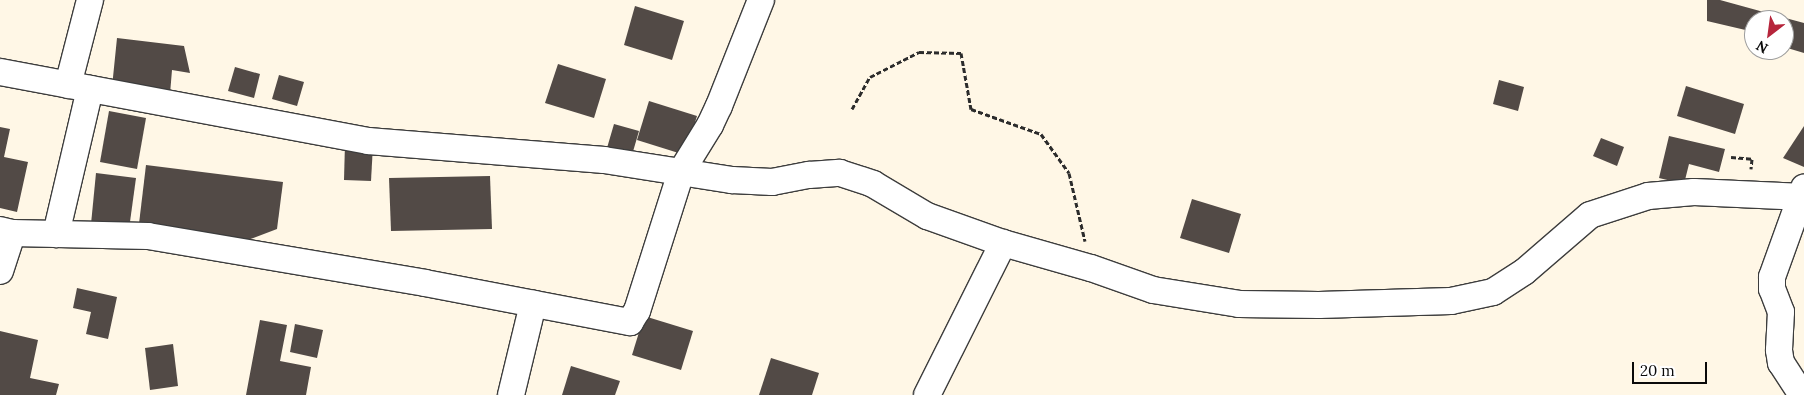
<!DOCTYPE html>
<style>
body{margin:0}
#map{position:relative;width:1804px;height:395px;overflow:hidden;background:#fff7e6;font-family:Lora,serif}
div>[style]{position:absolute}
.building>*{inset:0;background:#524a46}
.path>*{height:3px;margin-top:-1.5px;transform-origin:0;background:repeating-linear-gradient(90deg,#2c2c2c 0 5px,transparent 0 7.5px)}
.roads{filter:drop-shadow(1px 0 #3d3d3d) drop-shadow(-1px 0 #3d3d3d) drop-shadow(0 1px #3d3d3d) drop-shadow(0 -1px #3d3d3d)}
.minor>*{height:26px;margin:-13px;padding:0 13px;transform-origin:13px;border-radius:13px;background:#fff}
span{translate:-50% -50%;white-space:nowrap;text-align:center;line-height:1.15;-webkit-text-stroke:5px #fff;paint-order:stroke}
.north{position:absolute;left:1744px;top:10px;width:50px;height:50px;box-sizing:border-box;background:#fff;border:1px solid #9d9d9d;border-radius:50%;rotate:210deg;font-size:14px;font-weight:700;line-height:20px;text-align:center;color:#0a0a0a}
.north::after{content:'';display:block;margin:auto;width:18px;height:22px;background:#b6253b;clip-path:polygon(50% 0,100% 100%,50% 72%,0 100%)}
.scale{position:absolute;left:1632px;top:362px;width:75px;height:22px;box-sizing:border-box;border:2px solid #0a0a0a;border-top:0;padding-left:6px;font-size:15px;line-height:18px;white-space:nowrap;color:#0a0a0a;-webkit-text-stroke:4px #fff;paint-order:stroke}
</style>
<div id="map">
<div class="building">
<div style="clip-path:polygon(1707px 0,1720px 0,1804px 23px,1804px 53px,1784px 47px,1784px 20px,1754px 20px,1754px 32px,1707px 21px)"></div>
<div style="clip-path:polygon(635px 6px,684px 21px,672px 60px,624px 45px)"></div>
<div style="clip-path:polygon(117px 38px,184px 46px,190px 73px,172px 70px,170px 94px,112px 87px)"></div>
<div style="clip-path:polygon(558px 64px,606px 79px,594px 118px,545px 103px)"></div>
<div style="clip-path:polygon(235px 67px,260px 74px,254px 98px,228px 91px)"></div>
<div style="clip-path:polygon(279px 75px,304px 82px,297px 106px,272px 99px)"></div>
<div style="clip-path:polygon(1499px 80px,1524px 87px,1518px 111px,1493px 104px)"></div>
<div style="clip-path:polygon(1686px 86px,1744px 104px,1735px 134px,1677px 116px)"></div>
<div style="clip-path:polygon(649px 101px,697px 116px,685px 155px,637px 140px)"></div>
<div style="clip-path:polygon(109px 111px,146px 118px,137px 169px,100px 162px)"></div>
<div style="clip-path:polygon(614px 124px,639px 131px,632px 155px,607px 148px)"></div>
<div style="clip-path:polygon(1804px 126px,1804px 167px,1783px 158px)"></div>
<div style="clip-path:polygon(0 127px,10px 129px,4px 157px,28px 162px,17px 212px,0 208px)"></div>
<div style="clip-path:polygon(1669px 136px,1725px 149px,1719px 172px,1689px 164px,1684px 184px,1659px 178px)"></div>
<div style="clip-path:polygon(1601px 138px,1624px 147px,1617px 166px,1593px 156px)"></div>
<div style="clip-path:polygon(345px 143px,373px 145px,371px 181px,344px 180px)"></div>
<div style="clip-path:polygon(146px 165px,283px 182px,277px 229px,237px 244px,138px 232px)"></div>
<div style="clip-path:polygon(96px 173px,136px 178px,129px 229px,91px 224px)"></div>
<div style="clip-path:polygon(490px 176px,492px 229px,391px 231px,389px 178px)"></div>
<div style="clip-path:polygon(1192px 199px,1241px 214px,1229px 253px,1180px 238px)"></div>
<div style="clip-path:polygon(77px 288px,117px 297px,108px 339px,86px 334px,91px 312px,73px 308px)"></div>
<div style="clip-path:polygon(644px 316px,693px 331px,681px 370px,632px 355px)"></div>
<div style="clip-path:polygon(260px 320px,287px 325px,280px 361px,311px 367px,306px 395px,246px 395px)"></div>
<div style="clip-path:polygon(295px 324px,323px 330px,317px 358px,290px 352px)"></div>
<div style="clip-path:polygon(0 331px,38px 340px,30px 378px,59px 384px,56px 395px,0 395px)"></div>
<div style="clip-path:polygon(173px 344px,178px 386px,150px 390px,145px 348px)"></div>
<div style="clip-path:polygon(771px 358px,819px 373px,812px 395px,759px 395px)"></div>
<div style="clip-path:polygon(571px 366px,620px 381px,615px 395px,562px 395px)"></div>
</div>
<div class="path">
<div style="left:852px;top:109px;width:37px;rotate:-61deg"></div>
<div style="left:870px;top:77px;width:55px;rotate:-27deg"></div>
<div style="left:919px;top:52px;width:42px;rotate:1.4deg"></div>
<div style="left:961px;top:53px;width:57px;rotate:79.9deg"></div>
<div style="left:971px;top:109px;width:74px;rotate:19.7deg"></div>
<div style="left:1041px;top:134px;width:48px;rotate:54.3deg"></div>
<div style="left:1069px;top:173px;width:70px;rotate:76.8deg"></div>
<div style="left:1731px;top:157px;width:21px;rotate:5deg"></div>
<div style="left:1752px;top:159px;width:10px;rotate:96deg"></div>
</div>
<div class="roads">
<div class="minor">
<div style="left:0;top:72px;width:374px;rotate:10.6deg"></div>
<div style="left:368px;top:141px;width:237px;rotate:4.6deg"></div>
<div style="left:604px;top:160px;width:130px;rotate:8.9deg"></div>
<div style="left:732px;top:180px;width:40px;rotate:2.9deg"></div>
<div style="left:772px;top:182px;width:38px;rotate:-11deg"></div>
<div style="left:809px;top:175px;width:31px;rotate:-4deg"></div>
<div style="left:840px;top:173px;width:35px;rotate:18deg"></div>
<div style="left:873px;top:184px;width:63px;rotate:30.7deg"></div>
<div style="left:927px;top:216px;width:81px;rotate:19.6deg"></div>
<div style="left:1003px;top:243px;width:91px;rotate:15.9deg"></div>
<div style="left:1091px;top:268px;width:66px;rotate:19.5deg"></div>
<div style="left:1153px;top:290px;width:87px;rotate:9.2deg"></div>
<div style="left:1239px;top:304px;width:80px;rotate:0.7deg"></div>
<div style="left:1319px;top:305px;width:132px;rotate:-1.7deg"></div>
<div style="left:1451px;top:301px;width:43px;rotate:-12.1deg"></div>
<div style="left:1493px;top:292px;width:37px;rotate:-33deg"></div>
<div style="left:1524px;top:272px;width:87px;rotate:-40.8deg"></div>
<div style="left:1590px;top:215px;width:61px;rotate:-18.1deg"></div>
<div style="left:1648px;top:196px;width:46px;rotate:-5deg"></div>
<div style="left:1694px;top:192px;width:110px;rotate:2.6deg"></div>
<div style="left:68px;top:85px;width:88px;rotate:-75.5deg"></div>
<div style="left:0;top:230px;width:12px;rotate:14deg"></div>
<div style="left:12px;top:233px;width:136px;rotate:1.3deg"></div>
<div style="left:148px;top:236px;width:281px;rotate:9.6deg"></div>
<div style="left:425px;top:283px;width:209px;rotate:10.8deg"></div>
<div style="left:630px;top:322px;width:13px;rotate:-58deg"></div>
<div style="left:637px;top:311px;width:146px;rotate:-72.4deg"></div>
<div style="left:681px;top:172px;width:55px;rotate:-58.3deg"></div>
<div style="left:710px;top:125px;width:21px;rotate:-65deg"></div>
<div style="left:719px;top:106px;width:114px;rotate:-68.4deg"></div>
<div style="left:56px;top:234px;width:149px;rotate:-76.8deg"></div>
<div style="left:0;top:271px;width:40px;rotate:-72deg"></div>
<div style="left:511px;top:395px;width:94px;rotate:-76.4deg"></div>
<div style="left:927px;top:395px;width:170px;rotate:-63.4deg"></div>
<div style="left:1802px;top:395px;width:38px;rotate:-123deg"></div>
<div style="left:1781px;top:363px;width:13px;rotate:-99deg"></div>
<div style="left:1779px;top:350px;width:38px;rotate:-87deg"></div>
<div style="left:1781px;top:312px;width:25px;rotate:-111deg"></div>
<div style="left:1772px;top:289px;width:12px;rotate:-90deg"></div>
<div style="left:1772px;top:277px;width:95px;rotate:-70.2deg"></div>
</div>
</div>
<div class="north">N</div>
<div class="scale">20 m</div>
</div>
